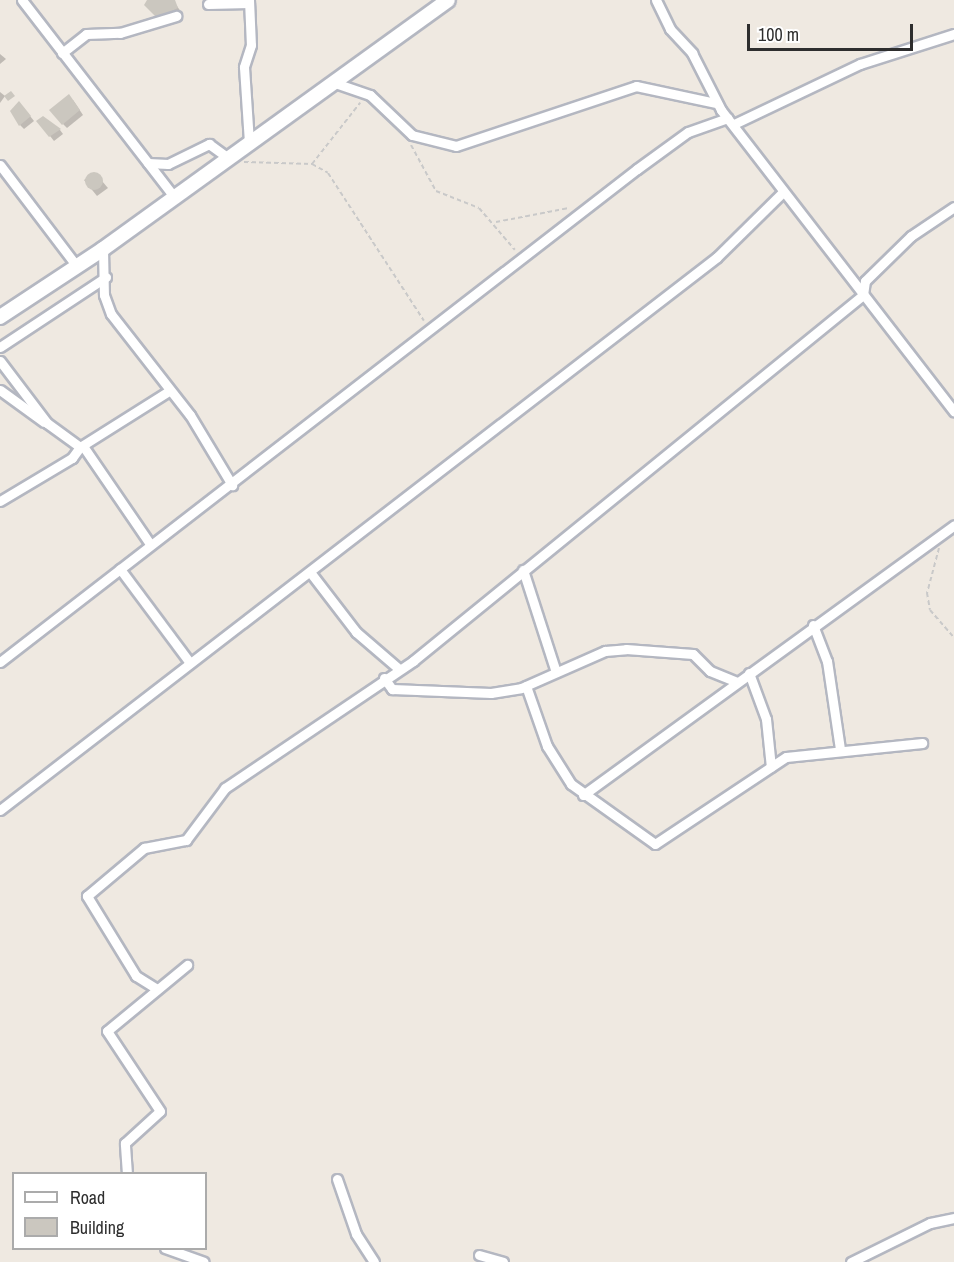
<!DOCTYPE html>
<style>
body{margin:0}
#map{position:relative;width:954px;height:1262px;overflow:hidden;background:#efe9e1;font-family:"Archivo Narrow",sans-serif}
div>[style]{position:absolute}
.shadow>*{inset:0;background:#0003}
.building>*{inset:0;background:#cbc7bf}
.round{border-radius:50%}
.path>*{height:2px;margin-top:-1px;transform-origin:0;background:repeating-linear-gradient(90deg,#c9c9c9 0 4.5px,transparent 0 7.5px)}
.roads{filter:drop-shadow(2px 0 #b4b7c1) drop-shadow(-2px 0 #b4b7c1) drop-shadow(0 2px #b4b7c1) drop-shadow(0 -2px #b4b7c1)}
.minor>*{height:9px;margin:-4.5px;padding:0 4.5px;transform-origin:4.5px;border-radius:4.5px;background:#fff}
.secondary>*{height:14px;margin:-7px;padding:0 7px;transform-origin:7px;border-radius:7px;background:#fff}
span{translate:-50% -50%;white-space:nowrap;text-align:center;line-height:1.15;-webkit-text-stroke:4.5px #fff;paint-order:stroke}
.legend{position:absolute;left:12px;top:1172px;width:195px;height:78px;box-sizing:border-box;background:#fff;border:2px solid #ababab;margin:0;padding:8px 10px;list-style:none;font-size:18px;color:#2e2e2e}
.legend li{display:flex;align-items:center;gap:12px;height:30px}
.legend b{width:30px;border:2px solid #ababab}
.scale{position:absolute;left:747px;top:24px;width:166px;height:27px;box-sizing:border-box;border:3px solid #2e2e2e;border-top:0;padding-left:8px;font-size:18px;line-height:21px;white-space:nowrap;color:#2e2e2e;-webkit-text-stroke:4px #fff;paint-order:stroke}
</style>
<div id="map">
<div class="shadow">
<div style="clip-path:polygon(151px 0,173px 0,183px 15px,165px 24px)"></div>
<div style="clip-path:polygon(0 54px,6px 59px,0 64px)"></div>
<div style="clip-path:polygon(0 92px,5px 96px,0 103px)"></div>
<div style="clip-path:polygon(73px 100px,83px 115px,67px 128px,63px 124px)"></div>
<div style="clip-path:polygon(23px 107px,34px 121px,24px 129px,20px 125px)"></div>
<div style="clip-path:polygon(38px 121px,60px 130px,63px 134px,54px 141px)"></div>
<div style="clip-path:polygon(95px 173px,108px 188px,97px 196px,84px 180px)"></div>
</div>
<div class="building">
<div style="clip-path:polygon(147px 0,175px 0,178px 8px,157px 18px,144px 5px)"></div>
<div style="clip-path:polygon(11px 91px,15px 96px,8px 101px,4px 96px)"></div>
<div style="clip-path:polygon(69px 94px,80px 110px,62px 125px,49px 110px)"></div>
<div style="clip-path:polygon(19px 101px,31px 116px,19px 126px,10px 111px)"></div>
<div style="clip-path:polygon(43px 116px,61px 129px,49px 137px,36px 121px)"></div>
<div class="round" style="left:85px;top:172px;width:18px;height:18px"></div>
</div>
<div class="path">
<div style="left:411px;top:145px;width:52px;rotate:61.5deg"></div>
<div style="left:436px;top:191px;width:46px;rotate:21.6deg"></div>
<div style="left:479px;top:208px;width:55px;rotate:49.4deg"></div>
<div style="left:244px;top:162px;width:68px;rotate:1.7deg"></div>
<div style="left:312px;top:164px;width:18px;rotate:29deg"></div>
<div style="left:328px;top:173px;width:176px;rotate:57deg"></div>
<div style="left:312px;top:164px;width:78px;rotate:-51.8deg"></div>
<div style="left:496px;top:222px;width:74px;rotate:-10.9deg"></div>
<div style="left:939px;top:548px;width:47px;rotate:104.9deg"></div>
<div style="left:927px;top:593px;width:17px;rotate:80deg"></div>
<div style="left:930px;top:610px;width:37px;rotate:49deg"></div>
</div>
<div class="roads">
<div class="minor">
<div style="left:22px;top:0;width:249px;rotate:52.3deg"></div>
<div style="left:249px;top:0;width:45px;rotate:87.5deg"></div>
<div style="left:251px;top:45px;width:23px;rotate:108deg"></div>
<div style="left:244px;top:67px;width:76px;rotate:86.2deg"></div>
<div style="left:656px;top:0;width:32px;rotate:64deg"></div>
<div style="left:670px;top:29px;width:33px;rotate:47deg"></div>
<div style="left:692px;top:53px;width:64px;rotate:63deg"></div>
<div style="left:721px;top:110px;width:381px;rotate:52.3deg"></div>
<div style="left:208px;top:4px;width:41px;rotate:-1.4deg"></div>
<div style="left:62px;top:53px;width:31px;rotate:-38deg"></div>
<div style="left:86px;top:34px;width:34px;rotate:-2deg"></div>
<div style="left:120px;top:33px;width:59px;rotate:-16.9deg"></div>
<div style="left:335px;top:83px;width:37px;rotate:19deg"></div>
<div style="left:370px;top:95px;width:58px;rotate:43.6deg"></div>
<div style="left:412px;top:135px;width:45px;rotate:14deg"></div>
<div style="left:456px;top:146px;width:190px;rotate:-18.4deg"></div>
<div style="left:636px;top:86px;width:82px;rotate:12deg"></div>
<div style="left:734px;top:124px;width:140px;rotate:-25.5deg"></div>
<div style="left:860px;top:64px;width:99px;rotate:-17.7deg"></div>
<div style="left:148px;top:163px;width:20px;rotate:3deg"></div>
<div style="left:168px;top:164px;width:46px;rotate:-26deg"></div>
<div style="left:209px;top:144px;width:24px;rotate:36deg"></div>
<div style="left:0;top:165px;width:126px;rotate:52.8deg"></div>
<div style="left:103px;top:249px;width:46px;rotate:88.8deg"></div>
<div style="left:104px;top:295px;width:20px;rotate:70deg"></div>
<div style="left:111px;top:314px;width:128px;rotate:52deg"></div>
<div style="left:190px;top:415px;width:82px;rotate:59deg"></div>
<div style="left:0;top:347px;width:127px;rotate:-33.4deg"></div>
<div style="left:0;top:361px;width:78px;rotate:52.8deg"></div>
<div style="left:47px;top:423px;width:41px;rotate:36deg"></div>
<div style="left:80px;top:447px;width:105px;rotate:-32.2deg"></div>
<div style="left:0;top:390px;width:54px;rotate:36deg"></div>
<div style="left:83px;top:446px;width:119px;rotate:55.6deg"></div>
<div style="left:0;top:501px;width:84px;rotate:-30.8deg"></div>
<div style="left:72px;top:458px;width:14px;rotate:-54deg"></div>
<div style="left:120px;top:569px;width:117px;rotate:53.3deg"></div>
<div style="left:523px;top:570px;width:107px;rotate:72.1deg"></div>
<div style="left:310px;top:572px;width:76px;rotate:52.5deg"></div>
<div style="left:356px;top:632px;width:57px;rotate:40.7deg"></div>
<div style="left:813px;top:625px;width:39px;rotate:69deg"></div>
<div style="left:827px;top:661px;width:89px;rotate:81.6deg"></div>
<div style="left:0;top:662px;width:805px;rotate:-37.74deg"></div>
<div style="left:637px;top:169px;width:63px;rotate:-36deg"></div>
<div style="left:688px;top:132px;width:42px;rotate:-19.3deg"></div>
<div style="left:749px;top:673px;width:49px;rotate:69.7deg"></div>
<div style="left:766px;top:719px;width:48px;rotate:84.1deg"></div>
<div style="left:384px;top:678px;width:14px;rotate:54deg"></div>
<div style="left:392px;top:689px;width:99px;rotate:2.3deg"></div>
<div style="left:491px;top:693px;width:30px;rotate:-9deg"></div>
<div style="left:521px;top:688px;width:92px;rotate:-23.8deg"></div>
<div style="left:605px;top:651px;width:21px;rotate:-5deg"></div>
<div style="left:626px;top:649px;width:67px;rotate:4.3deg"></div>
<div style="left:693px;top:654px;width:24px;rotate:45deg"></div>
<div style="left:710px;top:671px;width:29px;rotate:22deg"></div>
<div style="left:526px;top:686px;width:64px;rotate:70.7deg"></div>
<div style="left:547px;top:746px;width:45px;rotate:57.7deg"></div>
<div style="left:571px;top:784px;width:103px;rotate:35.5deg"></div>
<div style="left:655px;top:844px;width:157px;rotate:-33.6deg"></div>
<div style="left:786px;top:757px;width:137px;rotate:-5.9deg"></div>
<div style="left:583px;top:795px;width:459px;rotate:-36deg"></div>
<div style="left:0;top:810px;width:905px;rotate:-37.64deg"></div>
<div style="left:717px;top:257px;width:91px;rotate:-44.6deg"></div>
<div style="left:157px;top:989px;width:25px;rotate:-148deg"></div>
<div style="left:136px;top:976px;width:94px;rotate:-121.5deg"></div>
<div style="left:87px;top:896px;width:75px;rotate:-40.1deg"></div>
<div style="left:144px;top:848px;width:43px;rotate:-10.8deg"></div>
<div style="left:186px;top:840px;width:65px;rotate:-53.1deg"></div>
<div style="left:225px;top:788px;width:227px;rotate:-34deg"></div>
<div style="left:413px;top:661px;width:580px;rotate:-39.12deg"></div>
<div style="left:863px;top:295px;width:14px;rotate:-82deg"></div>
<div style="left:865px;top:281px;width:64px;rotate:-44.4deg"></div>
<div style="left:911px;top:236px;width:52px;rotate:-34deg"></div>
<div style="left:127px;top:1174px;width:31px;rotate:-94deg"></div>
<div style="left:125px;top:1143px;width:47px;rotate:-42.4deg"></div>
<div style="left:160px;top:1111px;width:96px;rotate:-123.5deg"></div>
<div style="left:107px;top:1031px;width:104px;rotate:-39.5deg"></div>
<div style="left:337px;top:1179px;width:58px;rotate:70.9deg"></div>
<div style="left:356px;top:1234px;width:33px;rotate:57deg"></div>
<div style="left:165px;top:1248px;width:41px;rotate:19.7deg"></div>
<div style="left:479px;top:1255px;width:25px;rotate:16deg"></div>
<div style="left:851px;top:1262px;width:88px;rotate:-26.3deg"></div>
<div style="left:930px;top:1223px;width:25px;rotate:-12deg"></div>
</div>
<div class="secondary">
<div style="left:0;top:317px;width:123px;rotate:-33.4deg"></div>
<div style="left:103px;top:249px;width:425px;rotate:-35.8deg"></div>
</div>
</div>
<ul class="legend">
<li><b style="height:8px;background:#fff"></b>Road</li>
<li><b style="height:16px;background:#cbc7bf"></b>Building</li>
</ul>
<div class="scale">100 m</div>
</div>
